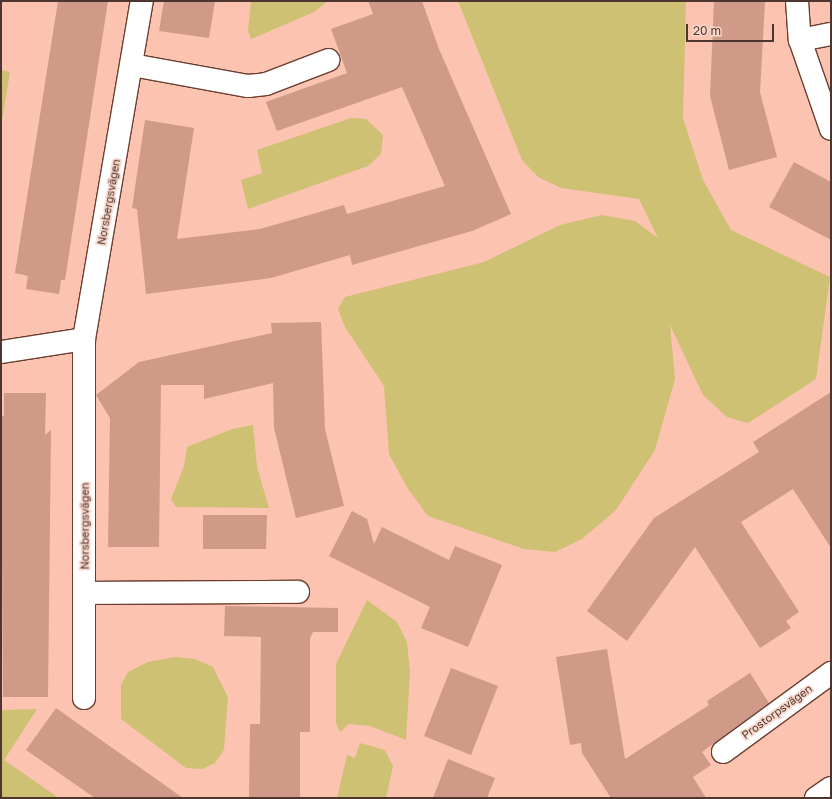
<!DOCTYPE html>
<meta charset="utf-8">
<style>
body{margin:0}
#map{position:relative;width:832px;height:799px;overflow:hidden;background:#fbc3b0;font-family:"Golos Text",sans-serif}
div>[style]{position:absolute}
.green>*{inset:0;background:#cfc173}
.building>*{inset:0;background:#cf9a88}
.roads{filter:drop-shadow(1px 0 #6b3d2e) drop-shadow(-1px 0 #6b3d2e) drop-shadow(0 1px #6b3d2e) drop-shadow(0 -1px #6b3d2e)}
.minor>*{height:22px;margin:-11px;padding:0 11px;transform-origin:11px;border-radius:11px;background:#fff}
span{translate:-50% -50%;white-space:nowrap;text-align:center;line-height:1.15;-webkit-text-stroke:3.5px #f8d6ca;paint-order:stroke}
.street-label{font-size:11px;color:#4d362f}
.frame{position:absolute;inset:0;border:2px solid #4d362f;pointer-events:none}
.scale{position:absolute;left:686px;top:24px;width:88px;height:18px;box-sizing:border-box;border:2px solid #4d362f;border-top:0;padding-left:5px;font-size:12px;line-height:14px;white-space:nowrap;color:#4d362f;-webkit-text-stroke:3px #f8d6ca;paint-order:stroke}
</style>
<div id="map">
<div class="green">
<div style="clip-path:polygon(251px 1px,328px 1px,314px 12px,251px 39px,248px 31px)"></div>
<div style="clip-path:polygon(458px 1px,686px 1px,683px 118px,703px 180px,731px 230px,830px 277px,816px 379px,748px 423px,727px 417px,703px 395px,670px 325px,675px 379px,655px 450px,616px 510px,582px 539px,555px 552px,524px 549px,428px 516px,408px 489px,389px 454px,384px 386px,345px 327px,338px 309px,345px 297px,484px 262px,560px 225px,602px 215px,635px 221px,658px 238px,639px 199px,561px 188px,538px 177px,522px 160px)"></div>
<div style="clip-path:polygon(1px 70px,10px 72px,1px 127px)"></div>
<div style="clip-path:polygon(351px 118px,366px 119px,383px 135px,381px 154px,368px 166px,248px 209px,241px 180px,262px 173px,257px 150px)"></div>
<div style="clip-path:polygon(253px 425px,257px 467px,269px 508px,176px 507px,171px 499px,184px 466px,187px 447px,232px 429px)"></div>
<div style="clip-path:polygon(367px 600px,397px 622px,407px 642px,410px 672px,406px 740px,370px 726px,349px 724px,340px 732px,336px 723px,336px 664px)"></div>
<div style="clip-path:polygon(175px 657px,195px 659px,213px 667px,228px 697px,224px 750px,215px 763px,202px 769px,186px 768px,121px 719px,121px 685px,128px 672px,148px 662px)"></div>
<div style="clip-path:polygon(37px 709px,4px 760px,59px 798px,1px 798px,1px 710px)"></div>
<div style="clip-path:polygon(360px 743px,385px 750px,393px 766px,386px 798px,337px 798px,347px 755px,355px 758px)"></div>
</div>
<div class="building">
<div style="clip-path:polygon(58px 1px,108px 1px,65px 280px,61px 280px,59px 294px,26px 289px,28px 276px,15px 273px)"></div>
<div style="clip-path:polygon(164px 1px,215px 1px,209px 38px,159px 31px)"></div>
<div style="clip-path:polygon(368px 1px,422px 1px,439px 49px,511px 214px,472px 231px,352px 265px,350px 255px,271px 278px,146px 294px,137px 209px,132px 208px,145px 120px,194px 128px,177px 239px,260px 229px,344px 205px,347px 214px,445px 186px,402px 87px,277px 131px,266px 102px,347px 73px,331px 29px,373px 14px)"></div>
<div style="clip-path:polygon(714px 1px,765px 2px,760px 92px,777px 157px,729px 170px,710px 96px)"></div>
<div style="clip-path:polygon(794px 162px,831px 182px,831px 240px,769px 207px)"></div>
<div style="clip-path:polygon(321px 322px,325px 429px,344px 506px,296px 518px,274px 428px,273px 383px,204px 399px,204px 385px,161px 385px,159px 547px,108px 547px,110px 418px,96px 395px,139px 362px,272px 333px,271px 323px)"></div>
<div style="clip-path:polygon(831px 392px,831px 548px,793px 489px,741px 522px,799px 612px,786px 621px,791px 628px,760px 648px,695px 547px,627px 641px,587px 611px,654px 518px,759px 452px,753px 442px)"></div>
<div style="clip-path:polygon(4px 393px,46px 393px,45px 435px,51px 430px,48px 697px,3px 697px,1px 416px,4px 416px)"></div>
<div style="clip-path:polygon(352px 511px,367px 519px,374px 544px,382px 527px,449px 560px,455px 546px,502px 565px,468px 647px,421px 628px,430px 607px,329px 556px)"></div>
<div style="clip-path:polygon(203px 515px,267px 515px,266px 549px,203px 549px)"></div>
<div style="clip-path:polygon(225px 606px,338px 608px,338px 632px,313px 632px,310px 638px,310px 732px,300px 732px,300px 798px,249px 798px,250px 724px,260px 724px,261px 637px,224px 636px)"></div>
<div style="clip-path:polygon(607px 649px,625px 759px,709px 705px,707px 701px,750px 673px,769px 703px,702px 752px,711px 765px,693px 777px,706px 798px,611px 798px,582px 753px,581px 743px,570px 745px,556px 657px)"></div>
<div style="clip-path:polygon(451px 668px,498px 686px,471px 755px,424px 736px)"></div>
<div style="clip-path:polygon(56px 708px,142px 769px,183px 798px,95px 798px,26px 750px)"></div>
<div style="clip-path:polygon(448px 759px,495px 778px,487px 798px,433px 798px)"></div>
</div>
<div class="roads">
<div class="minor">
<div style="left:797px;top:1px;width:39px;rotate:86deg"></div>
<div style="left:800px;top:40px;width:94px;rotate:70.8deg"></div>
<div style="left:800px;top:40px;width:32px;rotate:-11deg"></div>
<div style="left:132px;top:65px;width:118px;rotate:10.3deg"></div>
<div style="left:248px;top:86px;width:18px;rotate:-6deg"></div>
<div style="left:266px;top:84px;width:67px;rotate:-20.9deg"></div>
<div style="left:1px;top:352px;width:84px;rotate:-8.9deg"></div>
<div style="left:85px;top:593px;width:213px;rotate:-0.3deg"></div>
<div style="left:84px;top:698px;width:359px;rotate:-90deg"></div>
<div style="left:84px;top:339px;width:343px;rotate:-80.3deg"></div>
<div style="left:723px;top:752px;width:134px;rotate:-36.2deg"></div>
<div style="left:816px;top:798px;width:18px;rotate:-34deg"></div>
</div>
</div>
<div class="street-label">
<span style="left:109px;top:202px;rotate:-80deg">Norsbergsvägen</span>
<span style="left:85px;top:526px;rotate:-90deg">Norsbergsvägen</span>
<span style="left:777px;top:712px;rotate:-36deg">Prostorpsvägen</span>
</div>
<div class="frame"></div>
<div class="scale">20 m</div>
</div>
